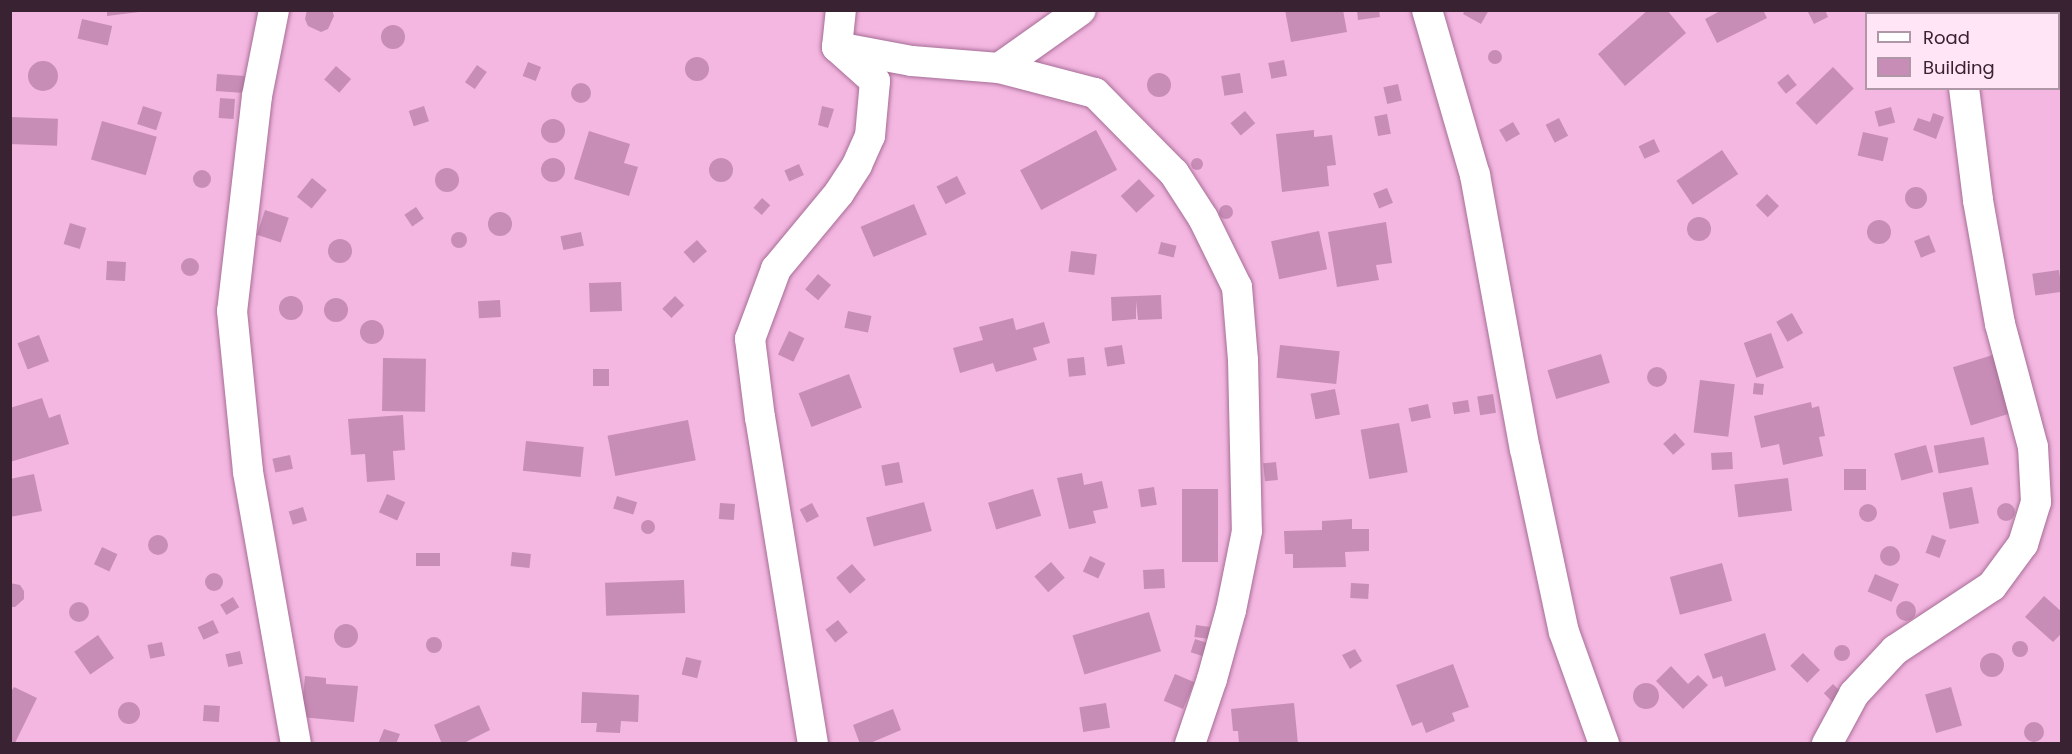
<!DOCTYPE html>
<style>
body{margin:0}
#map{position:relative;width:2072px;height:754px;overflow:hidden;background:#f4b7e1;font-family:Poppins,sans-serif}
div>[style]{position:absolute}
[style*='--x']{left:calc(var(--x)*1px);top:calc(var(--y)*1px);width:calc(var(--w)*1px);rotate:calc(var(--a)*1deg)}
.building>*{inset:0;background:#c78db6;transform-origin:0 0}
.round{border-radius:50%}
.roads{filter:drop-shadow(0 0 2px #a66e96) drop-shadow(0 0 2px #a66e96)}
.minor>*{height:30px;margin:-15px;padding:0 15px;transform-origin:15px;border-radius:15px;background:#fff}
span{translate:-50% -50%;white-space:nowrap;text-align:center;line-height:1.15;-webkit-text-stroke:6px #ffe5f6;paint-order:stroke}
.frame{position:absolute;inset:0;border:12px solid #392232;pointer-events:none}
.legend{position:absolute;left:1865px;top:12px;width:195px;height:78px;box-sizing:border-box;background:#ffe5f6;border:2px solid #b097a8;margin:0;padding:8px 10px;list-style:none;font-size:18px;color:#392232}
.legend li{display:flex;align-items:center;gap:12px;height:30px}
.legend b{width:30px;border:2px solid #b097a8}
</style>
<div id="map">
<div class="building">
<i style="clip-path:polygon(107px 10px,139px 10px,139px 12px,107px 16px)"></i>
<i style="clip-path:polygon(332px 10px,334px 16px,328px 29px,321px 32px,308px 26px,305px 19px,307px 10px)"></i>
<i style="clip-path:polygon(1285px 10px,1343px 10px,1347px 32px,1291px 42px)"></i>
<i style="clip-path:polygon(1357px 10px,1379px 10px,1380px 17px,1358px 20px)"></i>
<i style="clip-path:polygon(1465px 10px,1489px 10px,1481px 24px,1463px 14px)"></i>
<i style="clip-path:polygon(1648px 10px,1667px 10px,1686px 33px,1625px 86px,1598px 54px)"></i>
<i style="clip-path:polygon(1722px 10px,1763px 10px,1767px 18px,1717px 43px,1705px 19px)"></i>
<i style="clip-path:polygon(1807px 10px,1825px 10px,1828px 17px,1814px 24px)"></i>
<i style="left:82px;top:19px;width:31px;height:20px;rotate:13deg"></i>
<i class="round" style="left:381px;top:25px;width:24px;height:24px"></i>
<i class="round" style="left:1488px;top:50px;width:14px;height:14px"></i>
<i class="round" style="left:685px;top:57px;width:24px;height:24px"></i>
<i style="left:1284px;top:60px;width:16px;height:16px;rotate:79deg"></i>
<i class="round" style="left:28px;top:61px;width:30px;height:30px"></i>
<i style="left:528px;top:62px;width:14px;height:15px;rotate:21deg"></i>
<i style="left:477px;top:65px;width:12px;height:21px;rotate:35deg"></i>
<i style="left:336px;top:66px;width:20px;height:18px;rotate:41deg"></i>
<i style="left:1833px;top:67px;width:30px;height:52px;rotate:46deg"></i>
<i class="round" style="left:1147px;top:73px;width:24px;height:24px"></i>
<i style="left:1240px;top:73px;width:20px;height:19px;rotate:81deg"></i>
<i style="left:217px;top:74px;width:28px;height:17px;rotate:4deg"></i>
<i style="left:1788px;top:74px;width:14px;height:14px;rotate:51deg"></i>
<i class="round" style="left:571px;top:83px;width:20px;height:20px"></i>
<i style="left:1398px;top:84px;width:17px;height:15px;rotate:77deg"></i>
<i style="left:220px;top:98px;width:15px;height:20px;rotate:4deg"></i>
<i style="left:143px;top:106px;width:20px;height:19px;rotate:18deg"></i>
<i style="left:424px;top:106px;width:16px;height:16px;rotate:72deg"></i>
<i style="clip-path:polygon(822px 106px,834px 109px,828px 128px,818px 125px)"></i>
<i style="left:1891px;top:107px;width:16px;height:17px;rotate:75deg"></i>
<i style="left:1245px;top:111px;width:16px;height:19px;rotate:50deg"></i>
<i style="clip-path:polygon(1933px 113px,1944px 117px,1936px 139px,1913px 130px,1918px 118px,1930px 122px)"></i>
<i style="left:1387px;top:114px;width:20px;height:13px;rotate:79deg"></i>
<i style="left:10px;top:117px;width:48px;height:27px;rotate:2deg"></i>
<i style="left:1559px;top:118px;width:20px;height:15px;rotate:63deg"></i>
<i class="round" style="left:541px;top:119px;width:24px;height:24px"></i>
<i style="left:102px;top:121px;width:57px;height:40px;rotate:16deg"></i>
<i style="left:1513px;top:122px;width:14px;height:16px;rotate:60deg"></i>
<i style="left:1096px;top:130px;width:45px;height:86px;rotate:62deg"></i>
<i style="clip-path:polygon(1314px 130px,1314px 137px,1332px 135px,1336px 165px,1327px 166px,1329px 186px,1282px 192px,1276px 134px)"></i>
<i style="clip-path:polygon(589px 131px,630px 144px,624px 163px,638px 167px,629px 196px,574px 179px)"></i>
<i style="left:1863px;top:132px;width:26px;height:24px;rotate:13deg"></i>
<i style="left:1654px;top:139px;width:14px;height:17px;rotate:65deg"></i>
<i style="left:1722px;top:150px;width:29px;height:55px;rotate:56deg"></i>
<i class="round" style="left:1191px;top:158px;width:12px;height:12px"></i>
<i class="round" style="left:541px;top:158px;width:24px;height:24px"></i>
<i class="round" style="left:709px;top:158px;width:24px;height:24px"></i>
<i style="left:799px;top:164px;width:12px;height:16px;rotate:66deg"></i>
<i class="round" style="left:435px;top:168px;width:24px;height:24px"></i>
<i class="round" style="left:193px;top:170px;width:18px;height:18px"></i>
<i style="left:957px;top:176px;width:20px;height:23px;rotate:63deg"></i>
<i style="left:312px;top:178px;width:19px;height:24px;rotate:39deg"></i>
<i style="left:1139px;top:179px;width:23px;height:25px;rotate:47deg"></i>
<i class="round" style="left:1905px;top:187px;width:22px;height:22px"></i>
<i style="left:1387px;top:188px;width:16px;height:15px;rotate:68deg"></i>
<i style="left:1767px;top:194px;width:17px;height:16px;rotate:45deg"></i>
<i style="left:762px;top:198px;width:11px;height:13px;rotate:41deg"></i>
<i style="left:914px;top:204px;width:33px;height:58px;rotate:67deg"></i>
<i class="round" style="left:1219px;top:205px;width:14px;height:14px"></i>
<i style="left:416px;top:207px;width:14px;height:14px;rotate:56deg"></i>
<i style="left:265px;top:210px;width:25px;height:26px;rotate:18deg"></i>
<i class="round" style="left:488px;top:212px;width:24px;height:24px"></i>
<i class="round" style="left:1687px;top:217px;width:24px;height:24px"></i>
<i class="round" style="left:1867px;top:220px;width:24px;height:24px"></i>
<i style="clip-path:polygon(1386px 222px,1392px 263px,1376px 265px,1379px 280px,1337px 287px,1328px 232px)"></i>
<i style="left:70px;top:223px;width:17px;height:22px;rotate:17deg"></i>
<i style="left:1319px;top:231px;width:39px;height:49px;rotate:78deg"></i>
<i class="round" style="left:451px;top:232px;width:16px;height:16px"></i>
<i style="left:581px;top:232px;width:14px;height:21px;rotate:78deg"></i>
<i style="left:1929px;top:235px;width:18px;height:16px;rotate:68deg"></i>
<i class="round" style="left:328px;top:239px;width:24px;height:24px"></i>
<i style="left:697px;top:240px;width:15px;height:18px;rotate:48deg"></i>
<i style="left:1161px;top:242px;width:16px;height:12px;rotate:14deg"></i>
<i style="left:1071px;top:251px;width:26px;height:21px;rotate:7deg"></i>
<i class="round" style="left:181px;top:258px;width:18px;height:18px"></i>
<i style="left:107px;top:261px;width:19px;height:19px;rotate:3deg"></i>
<i style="left:2059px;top:270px;width:22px;height:27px;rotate:82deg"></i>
<i style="left:818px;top:274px;width:17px;height:20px;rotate:40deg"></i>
<i style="left:621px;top:282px;width:29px;height:32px;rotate:88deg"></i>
<i style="clip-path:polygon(1161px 295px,1162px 319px,1138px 320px,1136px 301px,1136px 319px,1112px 321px,1111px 297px)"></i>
<i class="round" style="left:279px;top:296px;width:24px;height:24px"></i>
<i style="left:675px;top:296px;width:13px;height:18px;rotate:45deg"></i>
<i class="round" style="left:324px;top:298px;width:24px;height:24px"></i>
<i style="left:500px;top:300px;width:17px;height:22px;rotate:87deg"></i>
<i style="left:848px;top:311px;width:24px;height:17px;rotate:12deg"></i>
<i style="left:1792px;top:313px;width:23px;height:18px;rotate:61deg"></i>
<i style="clip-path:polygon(1013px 318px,1016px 330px,1044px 322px,1050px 343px,1033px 348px,1037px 360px,996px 372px,993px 363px,960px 373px,953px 348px,983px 340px,979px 327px)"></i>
<i class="round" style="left:360px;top:320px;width:24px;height:24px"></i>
<i style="left:789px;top:331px;width:17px;height:26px;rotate:25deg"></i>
<i style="left:1771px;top:333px;width:37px;height:29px;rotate:70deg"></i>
<i style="left:39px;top:335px;width:28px;height:23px;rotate:69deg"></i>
<i style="left:1122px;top:345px;width:19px;height:18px;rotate:81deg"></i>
<i style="left:1280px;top:345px;width:60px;height:33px;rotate:6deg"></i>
<i style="left:1601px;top:354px;width:30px;height:56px;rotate:73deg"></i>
<i style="left:1996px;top:354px;width:61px;height:45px;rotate:73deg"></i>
<i style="left:1084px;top:357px;width:18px;height:17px;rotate:84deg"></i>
<i style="left:383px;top:358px;width:43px;height:53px;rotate:1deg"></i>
<i class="round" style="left:1647px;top:367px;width:20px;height:20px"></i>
<i style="left:593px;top:369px;width:16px;height:17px"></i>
<i style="left:849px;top:374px;width:36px;height:54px;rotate:69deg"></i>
<i style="left:1700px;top:380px;width:35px;height:53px;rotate:7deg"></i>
<i style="left:1754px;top:383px;width:10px;height:11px;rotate:6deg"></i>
<i style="left:1335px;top:389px;width:26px;height:25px;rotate:79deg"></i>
<i style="left:1493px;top:394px;width:19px;height:16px;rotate:81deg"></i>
<i style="clip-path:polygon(42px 398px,49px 418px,60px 414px,69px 444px,10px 462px,10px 408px)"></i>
<i style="left:1468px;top:400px;width:12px;height:16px;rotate:81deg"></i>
<i style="clip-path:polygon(1811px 402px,1812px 408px,1819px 406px,1825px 436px,1819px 437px,1823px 456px,1783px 465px,1779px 444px,1761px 448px,1754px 416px)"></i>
<i style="left:1428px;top:404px;width:14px;height:20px;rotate:78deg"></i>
<i style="clip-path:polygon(403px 415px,405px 450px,393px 451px,395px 480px,367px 482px,365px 454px,351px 455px,348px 419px)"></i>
<i style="left:688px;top:420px;width:41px;height:82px;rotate:79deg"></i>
<i style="left:1399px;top:423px;width:50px;height:39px;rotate:80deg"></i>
<i style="left:1675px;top:433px;width:15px;height:16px;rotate:48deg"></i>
<i style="left:1984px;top:437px;width:28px;height:51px;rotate:80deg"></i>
<i style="left:526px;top:441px;width:58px;height:30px;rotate:6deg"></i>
<i style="left:1926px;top:445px;width:28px;height:33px;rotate:75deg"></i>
<i style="left:1732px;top:452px;width:17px;height:21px;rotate:87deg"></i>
<i style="left:290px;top:455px;width:14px;height:18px;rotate:78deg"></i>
<i style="left:899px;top:462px;width:21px;height:18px;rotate:79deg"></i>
<i style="left:1276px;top:462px;width:18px;height:13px;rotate:84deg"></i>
<i style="left:1844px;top:469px;width:22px;height:21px"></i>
<i style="clip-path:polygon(1082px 473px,1084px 485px,1102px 481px,1108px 508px,1093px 511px,1096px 523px,1069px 529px,1057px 478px)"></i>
<i style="clip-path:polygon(34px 474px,42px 511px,10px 517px,10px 479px)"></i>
<i style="left:1788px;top:478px;width:33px;height:54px;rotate:83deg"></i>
<i style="left:1154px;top:487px;width:18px;height:16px;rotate:81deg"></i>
<i style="left:1972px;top:487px;width:37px;height:30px;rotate:79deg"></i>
<i style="left:1033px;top:489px;width:28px;height:47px;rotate:73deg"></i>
<i style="left:1182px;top:489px;width:36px;height:73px"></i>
<i style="left:387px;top:494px;width:20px;height:20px;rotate:24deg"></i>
<i style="left:617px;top:496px;width:21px;height:13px;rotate:17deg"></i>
<i style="left:924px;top:502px;width:30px;height:60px;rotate:75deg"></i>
<i class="round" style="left:1997px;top:503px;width:18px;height:18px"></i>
<i style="left:720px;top:503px;width:15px;height:16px;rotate:4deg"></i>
<i style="left:812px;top:503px;width:15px;height:14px;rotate:62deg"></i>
<i class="round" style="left:1859px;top:504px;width:18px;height:18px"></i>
<i style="left:303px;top:507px;width:14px;height:15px;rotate:73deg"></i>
<i style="clip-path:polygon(1352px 519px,1352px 529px,1369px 529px,1369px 551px,1345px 552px,1346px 567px,1293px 568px,1293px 554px,1285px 554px,1284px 531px,1322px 530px,1322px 521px)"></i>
<i class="round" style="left:641px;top:520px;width:14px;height:14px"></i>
<i class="round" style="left:148px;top:535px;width:20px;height:20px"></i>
<i style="left:1932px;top:535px;width:15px;height:19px;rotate:20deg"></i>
<i class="round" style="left:1880px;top:546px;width:20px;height:20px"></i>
<i style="left:102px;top:547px;width:17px;height:19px;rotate:25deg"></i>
<i style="left:512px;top:552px;width:19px;height:14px;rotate:6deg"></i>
<i style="left:416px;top:553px;width:24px;height:13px"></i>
<i style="left:1090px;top:556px;width:17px;height:17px;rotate:25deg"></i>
<i style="left:1051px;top:562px;width:21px;height:22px;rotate:49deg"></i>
<i style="left:1722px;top:563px;width:39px;height:54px;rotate:75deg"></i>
<i style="left:852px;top:564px;width:21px;height:21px;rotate:49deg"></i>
<i style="left:1164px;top:569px;width:19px;height:21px;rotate:87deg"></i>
<i class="round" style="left:205px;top:573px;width:18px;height:18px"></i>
<i style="left:1875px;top:574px;width:26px;height:19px;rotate:23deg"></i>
<i style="left:684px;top:580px;width:33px;height:79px;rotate:88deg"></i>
<i style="clip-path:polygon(10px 583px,20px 585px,24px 591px,24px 599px,15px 607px,10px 607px)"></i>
<i style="left:1351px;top:583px;width:18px;height:15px;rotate:3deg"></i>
<i style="clip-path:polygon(2044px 596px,2062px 612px,2062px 633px,2053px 642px,2025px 617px)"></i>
<i style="left:233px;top:597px;width:12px;height:15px;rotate:59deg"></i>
<i class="round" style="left:1896px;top:601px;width:20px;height:20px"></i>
<i class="round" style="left:69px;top:602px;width:20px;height:20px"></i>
<i style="left:1149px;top:612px;width:41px;height:80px;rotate:73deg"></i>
<i style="left:213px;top:620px;width:14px;height:17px;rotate:65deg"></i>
<i style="left:838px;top:620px;width:16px;height:16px;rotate:52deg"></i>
<i class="round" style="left:334px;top:624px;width:24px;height:24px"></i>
<i style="left:1196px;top:625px;width:14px;height:12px;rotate:8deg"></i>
<i style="clip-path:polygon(1765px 633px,1776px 670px,1725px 687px,1722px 676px,1713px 679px,1704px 654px)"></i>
<i style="left:98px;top:635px;width:28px;height:29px;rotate:55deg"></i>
<i class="round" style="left:426px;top:637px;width:16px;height:16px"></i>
<i style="left:1195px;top:639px;width:13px;height:14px;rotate:18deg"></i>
<i class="round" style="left:2012px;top:641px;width:16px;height:16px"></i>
<i style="left:162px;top:642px;width:14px;height:15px;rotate:78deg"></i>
<i class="round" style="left:1834px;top:645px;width:16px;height:16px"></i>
<i style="clip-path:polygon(1355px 649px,1362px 661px,1350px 669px,1342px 655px)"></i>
<i style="left:240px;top:651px;width:13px;height:15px;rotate:77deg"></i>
<i style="left:1803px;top:653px;width:24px;height:18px;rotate:45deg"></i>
<i class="round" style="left:1980px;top:653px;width:24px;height:24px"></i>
<i style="left:686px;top:657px;width:16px;height:18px;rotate:14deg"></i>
<i style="clip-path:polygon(1453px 664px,1469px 707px,1452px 713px,1455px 721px,1426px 733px,1422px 722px,1412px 726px,1396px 685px)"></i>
<i style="clip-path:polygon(1671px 666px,1688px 684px,1698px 675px,1708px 685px,1683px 709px,1656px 681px)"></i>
<i style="left:1175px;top:674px;width:21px;height:29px;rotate:23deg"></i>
<i style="clip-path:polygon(305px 676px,326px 678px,326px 684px,358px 686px,354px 722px,301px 717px)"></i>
<i class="round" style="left:1633px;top:683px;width:26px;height:26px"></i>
<i style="left:1833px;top:684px;width:16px;height:13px;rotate:45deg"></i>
<i style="clip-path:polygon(14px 687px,37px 698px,15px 743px,10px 741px,10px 693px)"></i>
<i style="left:1951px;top:687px;width:40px;height:27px;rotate:74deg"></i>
<i style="clip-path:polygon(582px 692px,639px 695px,638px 722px,621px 721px,620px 733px,596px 732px,597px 723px,581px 723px)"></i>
<i class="round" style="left:118px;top:702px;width:22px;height:22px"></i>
<i style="left:1106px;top:703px;width:25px;height:27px;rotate:81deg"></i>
<i style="clip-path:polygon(1294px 703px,1298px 744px,1239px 744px,1238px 731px,1233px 731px,1231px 709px)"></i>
<i style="left:204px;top:705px;width:16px;height:16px;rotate:4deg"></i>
<i style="clip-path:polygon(479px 705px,490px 730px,462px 744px,442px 744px,434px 725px)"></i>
<i style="clip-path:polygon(893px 709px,901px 730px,868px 744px,860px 744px,853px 725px)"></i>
<i class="round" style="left:2024px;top:722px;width:20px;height:20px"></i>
<i style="clip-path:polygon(384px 729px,400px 734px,396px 744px,378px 744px)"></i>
</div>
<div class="roads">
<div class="minor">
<i style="--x:274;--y:10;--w:88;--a:101.2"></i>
<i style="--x:257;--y:96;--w:216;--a:96.6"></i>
<i style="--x:232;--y:311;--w:162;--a:84.3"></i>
<i style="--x:248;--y:472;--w:276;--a:80"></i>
<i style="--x:1427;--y:10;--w:172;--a:73.8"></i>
<i style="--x:1475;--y:175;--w:279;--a:79.7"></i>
<i style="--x:1525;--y:449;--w:187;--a:78"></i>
<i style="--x:1564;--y:632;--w:119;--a:70.3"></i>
<i style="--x:1966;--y:14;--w:4;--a:-76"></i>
<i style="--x:837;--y:47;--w:76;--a:10.6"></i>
<i style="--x:912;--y:61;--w:87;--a:4.6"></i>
<i style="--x:999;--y:68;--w:99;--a:14.6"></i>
<i style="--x:1095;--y:93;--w:112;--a:45.4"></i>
<i style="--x:1174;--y:173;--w:54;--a:57.2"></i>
<i style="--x:1203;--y:218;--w:77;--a:63.8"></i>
<i style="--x:1237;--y:287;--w:73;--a:85.3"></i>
<i style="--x:1243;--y:360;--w:171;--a:88.7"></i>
<i style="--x:1247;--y:531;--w:81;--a:101.4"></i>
<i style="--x:1231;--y:610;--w:72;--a:105.4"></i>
<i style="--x:1212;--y:679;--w:69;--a:108.7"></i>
<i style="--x:999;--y:68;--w:100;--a:-35.3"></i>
<i style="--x:813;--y:744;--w:330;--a:-99.2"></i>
<i style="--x:760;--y:418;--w:80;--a:-97.2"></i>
<i style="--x:750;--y:339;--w:75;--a:-69.6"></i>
<i style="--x:776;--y:269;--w:99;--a:-50.3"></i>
<i style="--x:839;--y:193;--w:33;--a:-57"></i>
<i style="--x:857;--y:165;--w:32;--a:-66"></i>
<i style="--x:870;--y:136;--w:55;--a:-84.8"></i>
<i style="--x:875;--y:81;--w:51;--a:-138.2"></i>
<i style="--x:837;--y:47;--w:37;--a:-84"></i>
<i style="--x:1827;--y:744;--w:57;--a:-61.6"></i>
<i style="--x:1854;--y:694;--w:60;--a:-47"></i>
<i style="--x:1895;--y:650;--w:116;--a:-33.4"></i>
<i style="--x:1992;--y:586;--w:52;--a:-53.6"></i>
<i style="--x:2023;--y:544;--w:44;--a:-72.8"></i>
<i style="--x:2036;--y:502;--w:55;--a:-93.1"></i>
<i style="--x:2033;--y:447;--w:127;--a:-105"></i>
<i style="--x:2000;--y:324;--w:126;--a:-100.1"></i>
<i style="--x:1978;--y:200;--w:113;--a:-97.1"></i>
</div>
</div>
<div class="frame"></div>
<ul class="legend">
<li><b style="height:8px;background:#fff"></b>Road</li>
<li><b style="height:16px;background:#c78db6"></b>Building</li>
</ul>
</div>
